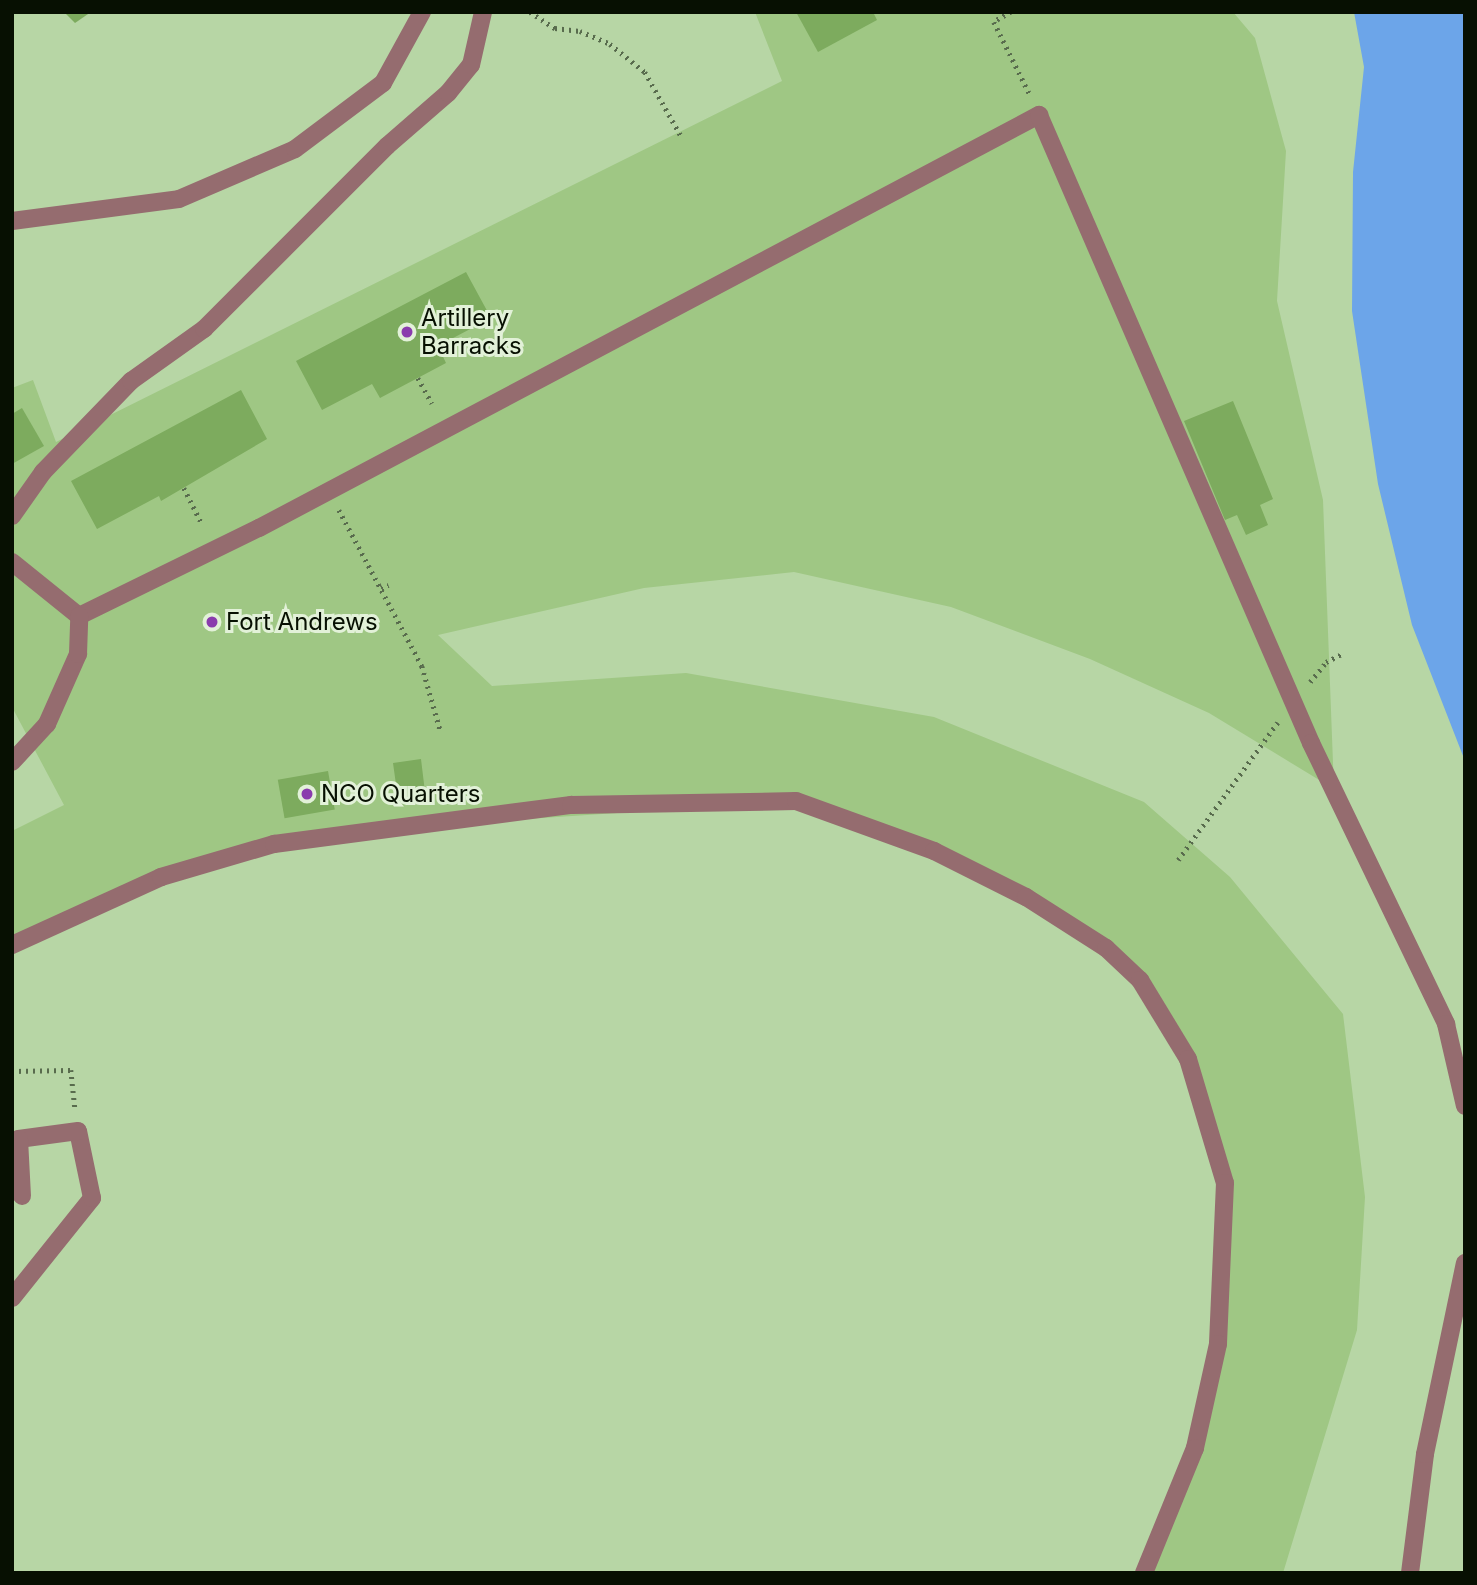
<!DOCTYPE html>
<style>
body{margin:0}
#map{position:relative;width:1477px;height:1585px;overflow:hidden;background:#b7d6a5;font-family:Inter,sans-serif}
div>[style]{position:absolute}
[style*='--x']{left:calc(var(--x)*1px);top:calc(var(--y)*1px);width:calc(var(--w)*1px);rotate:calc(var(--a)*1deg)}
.green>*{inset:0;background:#9fc784}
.water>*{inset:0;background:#6ca5e9}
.building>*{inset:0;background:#7dab5e;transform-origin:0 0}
.path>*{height:4.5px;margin-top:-2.25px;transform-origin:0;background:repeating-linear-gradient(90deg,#586b4d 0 2px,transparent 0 7px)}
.minor>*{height:18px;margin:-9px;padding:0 9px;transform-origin:9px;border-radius:9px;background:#956c6f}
.dots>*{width:19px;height:19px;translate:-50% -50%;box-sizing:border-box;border:4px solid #e2f1d8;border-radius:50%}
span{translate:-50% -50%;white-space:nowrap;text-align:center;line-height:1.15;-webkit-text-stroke:6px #e2f1d8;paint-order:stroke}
.poi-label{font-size:24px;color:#071002}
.left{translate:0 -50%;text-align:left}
.frame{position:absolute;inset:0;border:14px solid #071002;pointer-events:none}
</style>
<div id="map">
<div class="green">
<i style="clip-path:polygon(755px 12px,1233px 12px,1255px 38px,1286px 151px,1277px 301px,1323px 500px,1334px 789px,1209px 713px,1090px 659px,951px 607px,794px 572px,644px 588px,438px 635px,492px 686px,686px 673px,934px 717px,1144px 802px,1230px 877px,1343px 1014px,1365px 1197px,1357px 1330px,1283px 1573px,1143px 1573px,1210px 1379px,1224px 1221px,1214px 1145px,1158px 1010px,1106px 948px,1032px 901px,796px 801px,424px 826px,274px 844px,161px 877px,12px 945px,12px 831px,64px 805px,12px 707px,12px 388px,33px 380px,56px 442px,782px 81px)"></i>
</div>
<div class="water">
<i style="clip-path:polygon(1354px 12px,1465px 12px,1465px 761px,1412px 625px,1378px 484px,1352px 311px,1353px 172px,1364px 67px)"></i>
</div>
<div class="building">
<i style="clip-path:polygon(64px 12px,91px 12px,75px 23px)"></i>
<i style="clip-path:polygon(796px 12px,873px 12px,877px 20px,818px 52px)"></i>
<i style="clip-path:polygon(466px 272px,491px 318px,438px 346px,446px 363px,380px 398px,372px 384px,322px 410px,296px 361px)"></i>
<i style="clip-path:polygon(241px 390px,267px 439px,161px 501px,159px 496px,97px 529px,71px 481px)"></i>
<i style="clip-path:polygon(1233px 401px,1273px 499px,1260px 505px,1268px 525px,1246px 535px,1237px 515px,1225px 520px,1184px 421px)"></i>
<i style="clip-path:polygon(22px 408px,44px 446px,12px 464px,12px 414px)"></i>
<i style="clip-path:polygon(421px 759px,425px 792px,416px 793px,418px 803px,399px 806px,393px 763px)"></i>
<i style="left:328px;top:771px;width:39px;height:51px;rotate:80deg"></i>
</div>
<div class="path">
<i style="--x:530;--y:12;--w:30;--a:33"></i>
<i style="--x:555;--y:28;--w:25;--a:7"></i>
<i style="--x:580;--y:31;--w:33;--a:23"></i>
<i style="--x:610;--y:44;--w:45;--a:38.7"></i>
<i style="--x:645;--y:72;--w:73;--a:60.6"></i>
<i style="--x:1011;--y:12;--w:20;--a:150"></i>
<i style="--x:994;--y:22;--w:81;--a:63.7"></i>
<i style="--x:418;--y:378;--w:29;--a:61"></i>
<i style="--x:184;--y:488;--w:40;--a:63.4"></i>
<i style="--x:339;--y:510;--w:177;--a:62"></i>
<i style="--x:422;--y:666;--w:66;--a:74.1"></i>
<i style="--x:381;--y:588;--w:8;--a:-23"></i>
<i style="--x:1310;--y:682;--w:26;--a:-51"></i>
<i style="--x:1326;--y:662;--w:20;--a:-27"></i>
<i style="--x:1178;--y:860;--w:170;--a:-54.1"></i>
<i style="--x:12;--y:1071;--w:59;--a:-1"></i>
<i style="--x:71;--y:1070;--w:39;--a:84"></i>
</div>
<div class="minor">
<i style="--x:12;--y:221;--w:168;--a:-7.5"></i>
<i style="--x:179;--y:199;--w:126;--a:-23.3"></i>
<i style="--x:295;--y:149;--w:110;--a:-36.9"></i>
<i style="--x:383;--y:83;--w:81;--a:-61.2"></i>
<i style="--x:12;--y:516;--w:54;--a:-54.8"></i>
<i style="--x:43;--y:472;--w:127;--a:-46"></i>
<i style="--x:131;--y:381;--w:90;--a:-35.5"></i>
<i style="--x:204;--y:329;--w:259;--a:-45"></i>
<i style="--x:387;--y:146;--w:81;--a:-41"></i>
<i style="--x:448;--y:93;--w:36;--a:-51"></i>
<i style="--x:471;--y:65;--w:54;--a:-77.2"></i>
<i style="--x:12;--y:562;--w:86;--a:38.9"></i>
<i style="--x:79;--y:616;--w:200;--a:-26.1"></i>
<i style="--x:259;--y:528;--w:883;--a:-27.9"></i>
<i style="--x:1039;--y:115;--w:684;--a:66.58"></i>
<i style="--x:1311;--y:743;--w:312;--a:64.3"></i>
<i style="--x:1446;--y:1024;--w:84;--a:77"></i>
<i style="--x:12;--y:762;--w:52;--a:-47.4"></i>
<i style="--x:47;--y:724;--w:77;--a:-66.1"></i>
<i style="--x:78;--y:654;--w:38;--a:-88"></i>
<i style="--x:12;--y:945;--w:164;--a:-24.5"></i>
<i style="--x:161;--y:877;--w:118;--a:-16.3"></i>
<i style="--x:274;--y:844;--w:300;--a:-7.5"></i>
<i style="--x:571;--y:805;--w:225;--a:-1"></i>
<i style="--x:796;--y:801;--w:147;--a:19.9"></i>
<i style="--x:934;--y:851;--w:103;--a:26.6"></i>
<i style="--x:1026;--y:897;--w:95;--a:32.5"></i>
<i style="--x:1106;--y:948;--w:47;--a:43.3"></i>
<i style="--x:1140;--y:980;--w:92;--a:58.7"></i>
<i style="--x:1188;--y:1059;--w:129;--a:73.4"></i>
<i style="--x:1225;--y:1183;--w:161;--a:92.5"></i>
<i style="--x:1218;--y:1344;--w:107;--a:102.5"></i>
<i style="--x:1195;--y:1448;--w:135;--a:112.2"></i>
<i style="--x:12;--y:1298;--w:128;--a:-51.3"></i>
<i style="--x:92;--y:1198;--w:68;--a:-101.8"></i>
<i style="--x:78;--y:1131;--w:60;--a:172.3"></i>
<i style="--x:19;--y:1139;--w:57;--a:87"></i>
<i style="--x:1410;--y:1573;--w:120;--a:-82.8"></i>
<i style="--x:1425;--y:1454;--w:195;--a:-78.2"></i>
</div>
<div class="dots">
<i style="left:407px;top:332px;background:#8a3cad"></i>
<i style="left:212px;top:622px;background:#8a3cad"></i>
<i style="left:307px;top:794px;background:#8a3cad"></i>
</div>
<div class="poi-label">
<span class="left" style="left:421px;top:332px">Artillery<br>Barracks</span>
<span class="left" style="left:226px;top:622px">Fort Andrews</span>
<span class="left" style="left:321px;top:794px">NCO Quarters</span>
</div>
<div class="frame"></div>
</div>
